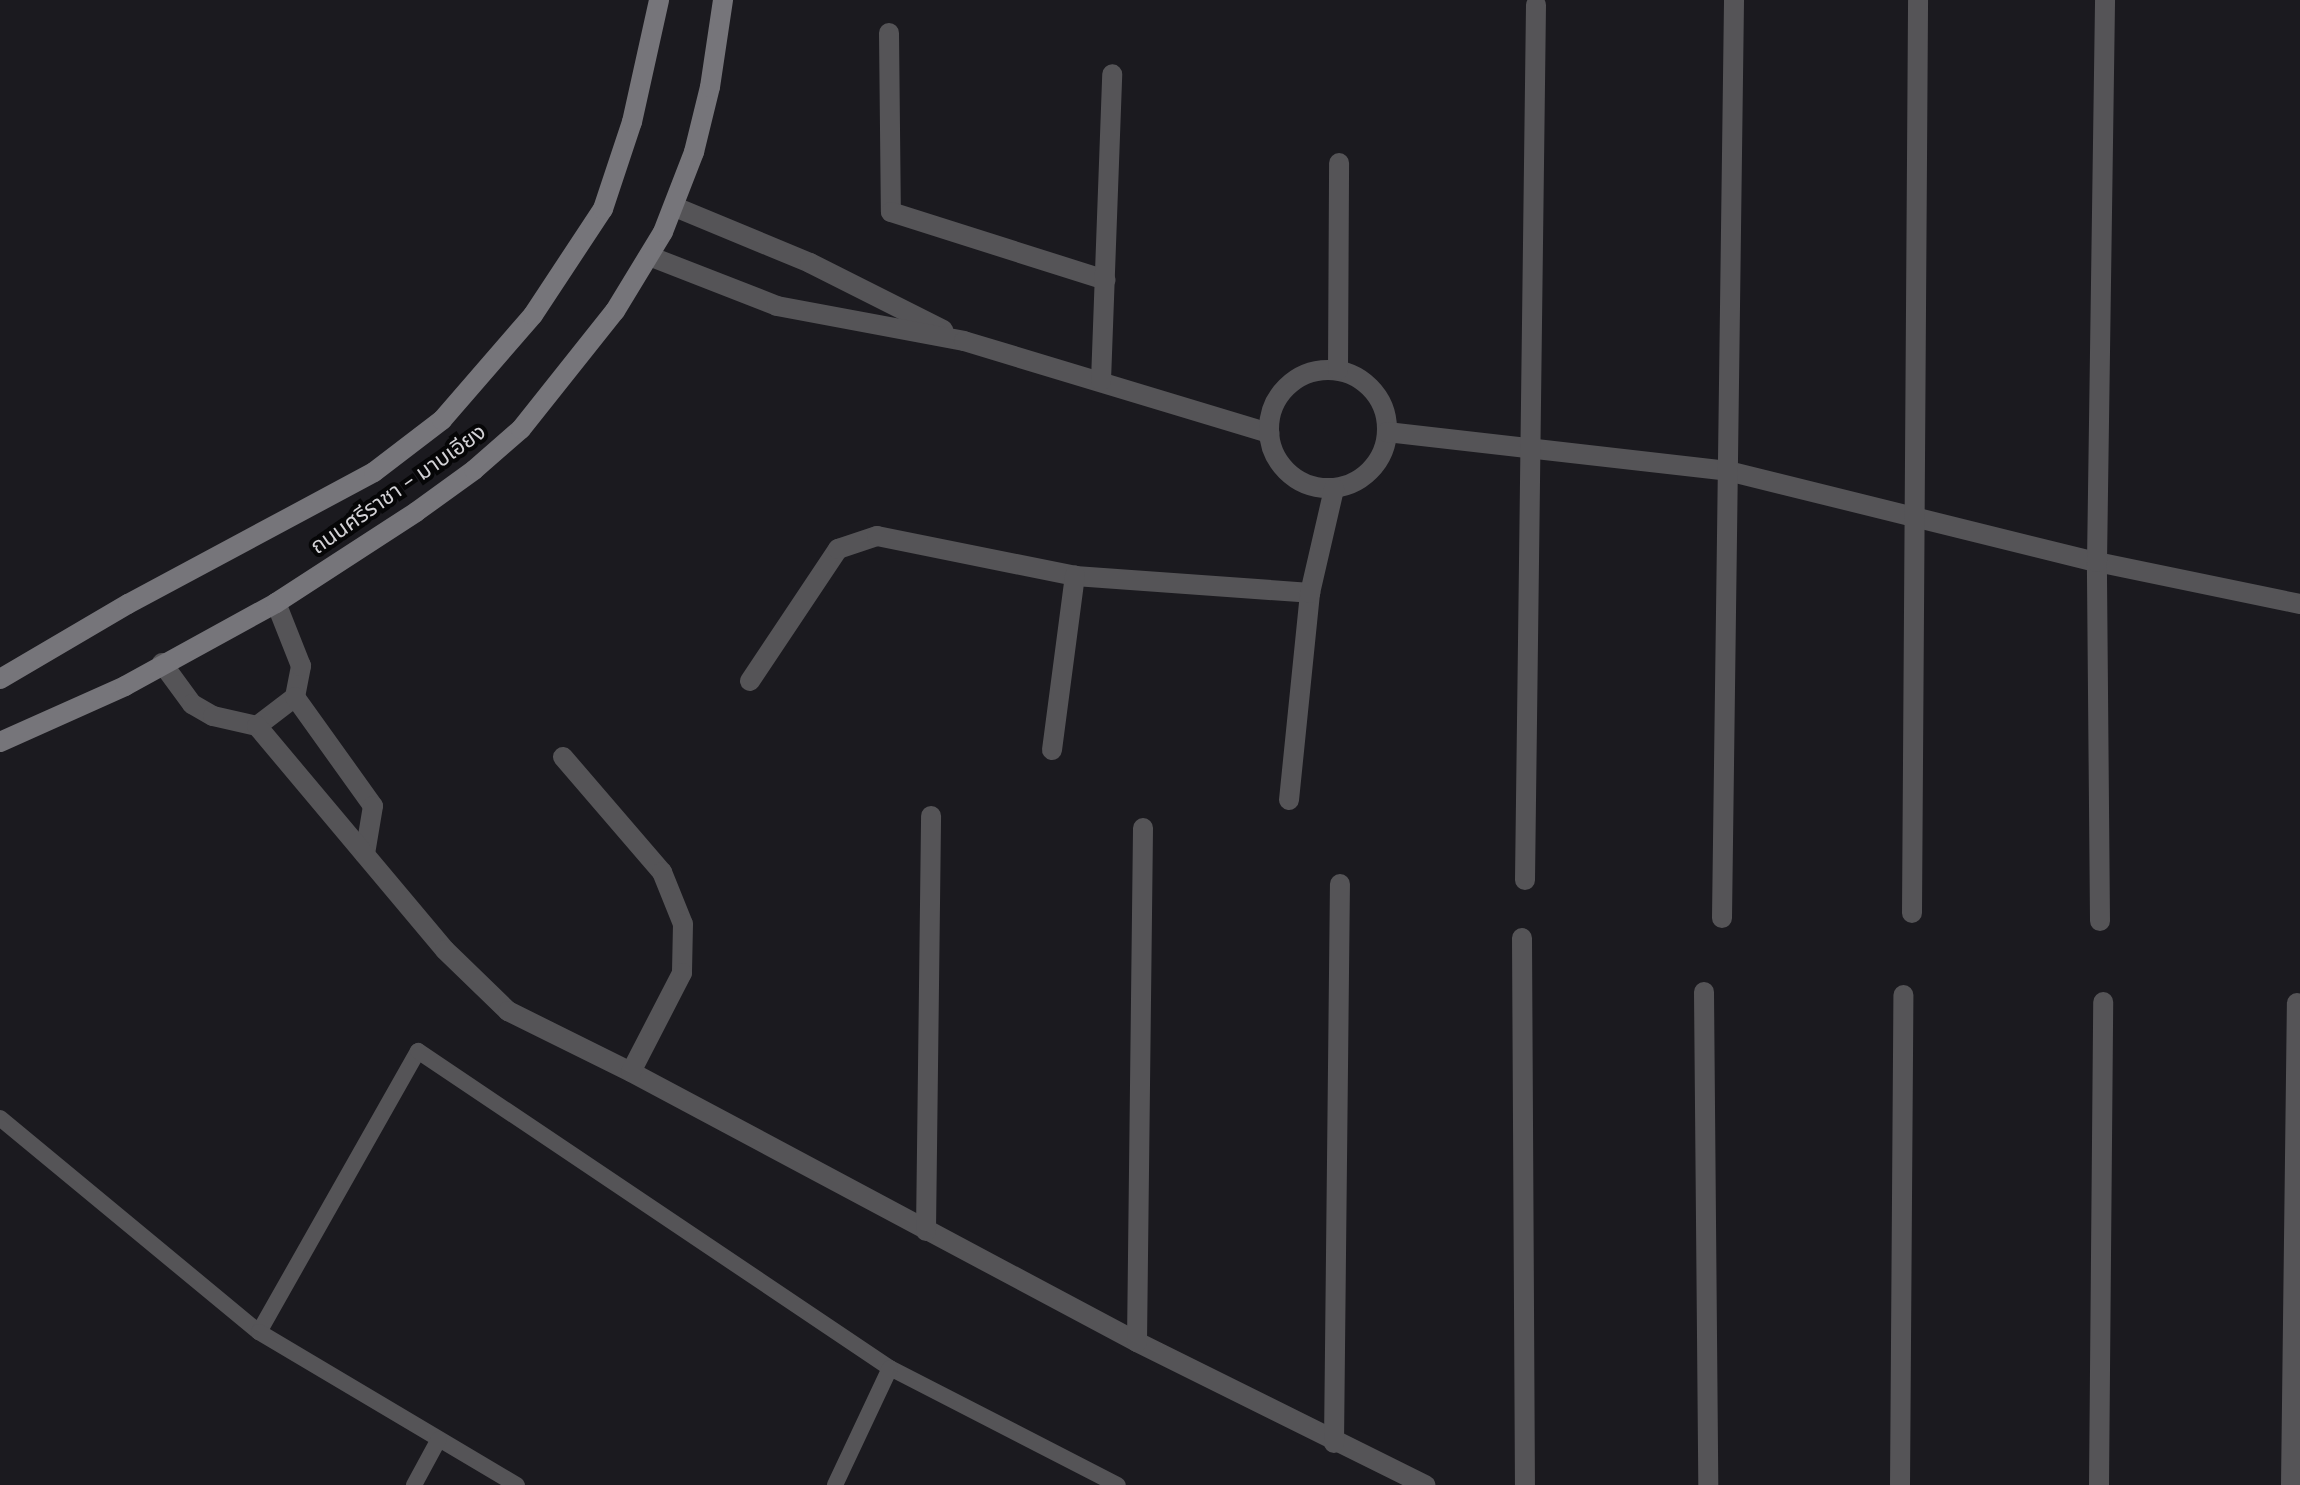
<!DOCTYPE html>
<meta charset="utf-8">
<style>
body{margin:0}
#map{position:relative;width:2300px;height:1485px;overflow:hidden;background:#1b1a1f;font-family:Merriweather,"Noto Sans Thai",serif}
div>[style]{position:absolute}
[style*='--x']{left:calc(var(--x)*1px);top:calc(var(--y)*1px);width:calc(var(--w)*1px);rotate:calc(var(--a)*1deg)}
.lane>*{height:16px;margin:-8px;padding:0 8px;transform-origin:8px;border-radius:8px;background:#555457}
.street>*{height:20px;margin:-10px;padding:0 10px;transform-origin:10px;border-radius:10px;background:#555457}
.street>.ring{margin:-10px;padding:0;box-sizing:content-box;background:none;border:20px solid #555457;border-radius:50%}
.secondary>*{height:20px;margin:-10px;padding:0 10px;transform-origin:10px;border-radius:10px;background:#76757a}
span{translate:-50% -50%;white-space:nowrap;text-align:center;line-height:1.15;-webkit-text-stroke:8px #060607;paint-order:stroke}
.street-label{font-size:22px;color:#d3d2d6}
</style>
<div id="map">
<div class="lane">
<i style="--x:0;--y:1118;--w:336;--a:39.6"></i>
<i style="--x:259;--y:1332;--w:323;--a:-60.5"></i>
<i style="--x:418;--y:1051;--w:569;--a:33.89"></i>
<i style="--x:890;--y:1368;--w:256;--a:27.2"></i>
<i style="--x:259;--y:1332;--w:300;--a:30.7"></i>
<i style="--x:414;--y:1485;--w:52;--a:-61.5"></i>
<i style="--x:835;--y:1485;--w:129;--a:-64.8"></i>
</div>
<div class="street">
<i style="--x:889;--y:33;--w:179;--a:89.4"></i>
<i style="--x:891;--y:212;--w:225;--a:17.6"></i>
<i style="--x:675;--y:207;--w:146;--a:22.5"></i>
<i style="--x:810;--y:263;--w:149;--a:26.7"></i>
<i style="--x:649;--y:256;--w:137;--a:21.3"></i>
<i style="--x:777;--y:306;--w:190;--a:10.6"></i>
<i style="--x:964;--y:341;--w:319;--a:16.8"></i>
<i class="ring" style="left:1269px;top:370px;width:98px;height:98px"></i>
<i style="--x:1338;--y:370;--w:207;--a:-89.7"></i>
<i style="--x:1101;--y:381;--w:307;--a:-87.9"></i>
<i style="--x:1387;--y:432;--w:343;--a:6.5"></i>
<i style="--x:1728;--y:471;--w:380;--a:13.9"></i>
<i style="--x:2097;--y:562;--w:207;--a:11.7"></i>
<i style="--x:162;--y:663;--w:51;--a:53.8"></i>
<i style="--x:192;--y:704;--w:24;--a:30"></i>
<i style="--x:213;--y:716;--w:45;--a:12.8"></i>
<i style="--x:257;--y:726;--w:48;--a:-37.3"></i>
<i style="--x:295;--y:697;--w:32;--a:-79"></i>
<i style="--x:301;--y:666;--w:68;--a:-111.6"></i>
<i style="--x:750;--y:681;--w:159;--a:-56.3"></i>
<i style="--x:838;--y:549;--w:41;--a:-18.4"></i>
<i style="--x:877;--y:536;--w:202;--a:11.4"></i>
<i style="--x:1075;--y:576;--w:236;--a:4.1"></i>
<i style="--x:295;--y:697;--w:134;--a:54.4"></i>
<i style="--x:373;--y:806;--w:49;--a:99.5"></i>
<i style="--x:257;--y:726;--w:292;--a:50"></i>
<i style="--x:445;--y:950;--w:88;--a:44.1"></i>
<i style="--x:508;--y:1011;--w:137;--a:26.4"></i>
<i style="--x:631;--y:1072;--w:574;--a:28.08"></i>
<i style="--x:1137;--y:1342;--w:322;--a:26.4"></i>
<i style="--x:1052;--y:750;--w:176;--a:-82.5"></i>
<i style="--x:563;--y:757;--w:152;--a:49.3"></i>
<i style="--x:662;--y:872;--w:56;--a:68"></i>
<i style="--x:683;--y:924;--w:49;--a:91.2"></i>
<i style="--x:682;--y:973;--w:111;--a:117.3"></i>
<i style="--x:1289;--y:800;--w:208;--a:-84.2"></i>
<i style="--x:1310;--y:593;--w:107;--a:-77"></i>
<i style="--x:1525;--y:880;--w:875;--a:-89.28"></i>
<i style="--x:1912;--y:913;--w:913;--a:-89.62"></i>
<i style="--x:1722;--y:918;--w:918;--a:-89.25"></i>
<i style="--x:2100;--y:921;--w:359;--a:-90.5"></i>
<i style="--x:2097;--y:562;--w:562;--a:-89.18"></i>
<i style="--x:1522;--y:938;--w:547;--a:89.69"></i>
<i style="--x:1704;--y:992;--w:493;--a:89.5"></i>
<i style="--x:926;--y:1231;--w:415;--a:-89.3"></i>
<i style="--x:1137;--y:1342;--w:514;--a:-89.33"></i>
<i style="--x:1334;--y:1443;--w:559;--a:-89.39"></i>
<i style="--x:1900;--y:1485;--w:490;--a:-89.6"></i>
<i style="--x:2099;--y:1485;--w:483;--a:-89.5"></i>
<i style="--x:2291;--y:1485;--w:482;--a:-89.3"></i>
</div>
<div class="secondary">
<i style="--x:0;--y:679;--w:148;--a:-30.4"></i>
<i style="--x:128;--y:604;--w:279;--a:-28.2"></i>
<i style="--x:374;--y:472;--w:86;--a:-37.4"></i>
<i style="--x:442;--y:420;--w:139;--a:-49.1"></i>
<i style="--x:533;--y:315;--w:127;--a:-56.6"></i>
<i style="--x:603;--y:209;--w:92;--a:-71.6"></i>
<i style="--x:632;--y:122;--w:125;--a:-77.5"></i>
<i style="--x:0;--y:742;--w:137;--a:-24.1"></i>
<i style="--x:125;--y:686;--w:172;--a:-28.8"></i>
<i style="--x:276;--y:603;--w:167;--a:-33"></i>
<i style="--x:416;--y:512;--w:72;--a:-35.9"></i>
<i style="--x:474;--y:470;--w:62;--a:-41.1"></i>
<i style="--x:521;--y:429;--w:151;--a:-51.5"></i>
<i style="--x:615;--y:311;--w:92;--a:-58.7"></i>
<i style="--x:663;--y:232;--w:86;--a:-68.8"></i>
<i style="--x:694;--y:152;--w:67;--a:-76.2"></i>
<i style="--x:710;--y:87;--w:88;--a:-81.5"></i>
</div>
<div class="street-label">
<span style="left:398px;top:489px;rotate:-35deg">ถนนศรีราชา - มาบเอียง</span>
</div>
</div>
